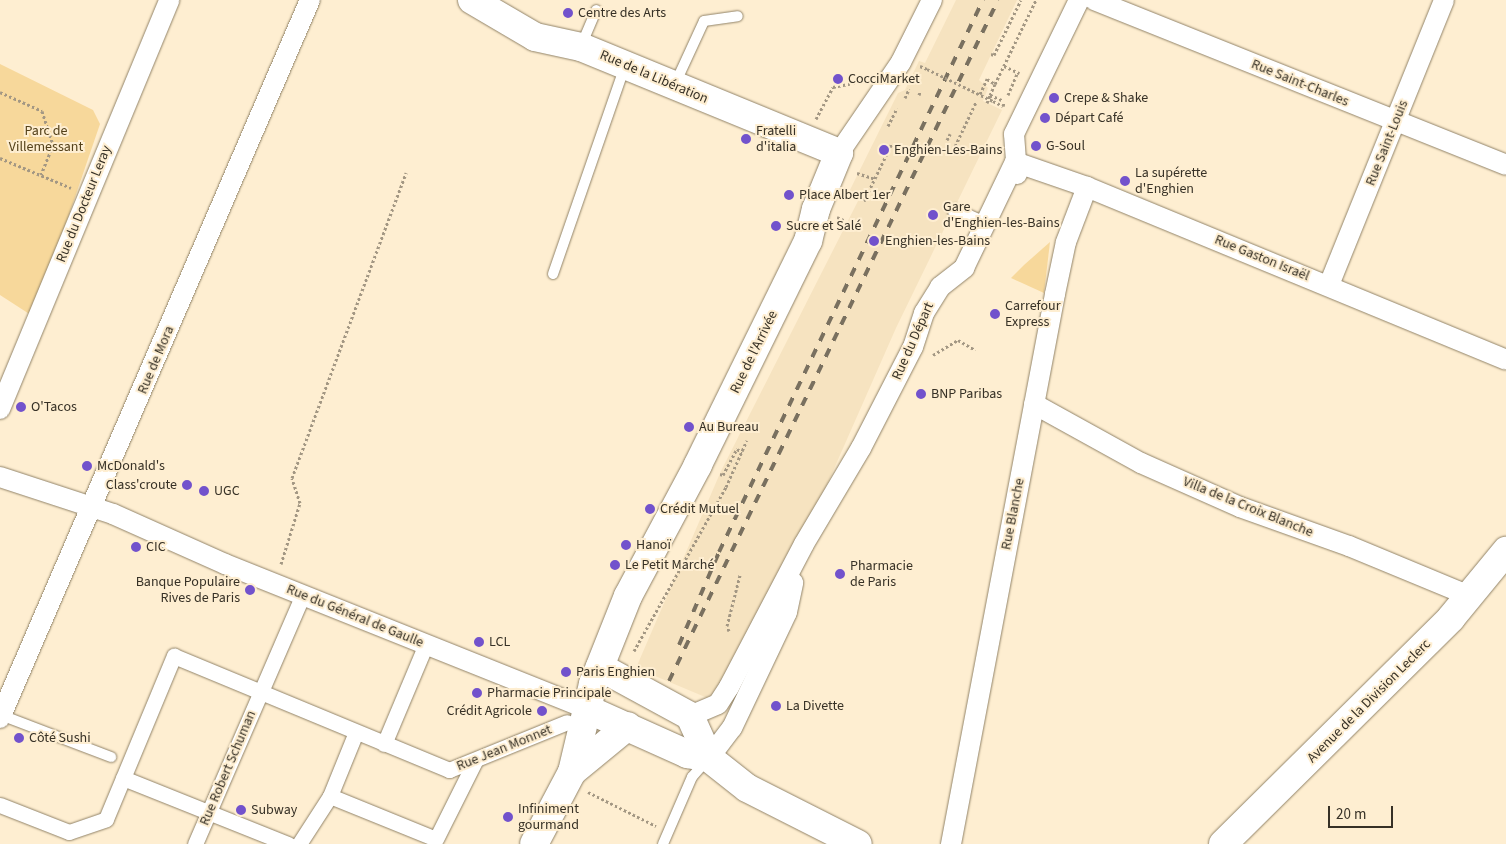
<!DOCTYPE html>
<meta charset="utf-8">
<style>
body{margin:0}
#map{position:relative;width:1506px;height:844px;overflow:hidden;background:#feeed1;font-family:"Source Sans 3",sans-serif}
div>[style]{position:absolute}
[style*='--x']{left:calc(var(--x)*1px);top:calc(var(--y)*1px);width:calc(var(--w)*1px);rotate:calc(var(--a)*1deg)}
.built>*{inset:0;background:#f6e3c0}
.green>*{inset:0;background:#f7d89b}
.path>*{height:3px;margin-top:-1.5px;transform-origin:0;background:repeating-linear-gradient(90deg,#a39783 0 2.5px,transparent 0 5px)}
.roads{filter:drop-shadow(0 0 1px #918368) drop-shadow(0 0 1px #918368)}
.service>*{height:10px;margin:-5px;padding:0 5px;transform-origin:5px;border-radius:5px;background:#fff}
.pedestrian>*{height:15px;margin:-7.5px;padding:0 7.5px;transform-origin:7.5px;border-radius:7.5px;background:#fff}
.minor>*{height:20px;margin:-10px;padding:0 10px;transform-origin:10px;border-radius:10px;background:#fff}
.secondary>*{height:28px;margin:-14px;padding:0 14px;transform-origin:14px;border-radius:14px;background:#fff}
.primary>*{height:28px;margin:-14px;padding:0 14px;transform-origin:14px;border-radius:14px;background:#fff}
.rail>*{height:4px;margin-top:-2px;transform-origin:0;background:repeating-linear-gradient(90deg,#79705f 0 9px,transparent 0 18px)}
.path-bridge>*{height:3px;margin-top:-1.5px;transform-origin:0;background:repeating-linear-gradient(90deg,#a39783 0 2.5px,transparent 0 5px)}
.dots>*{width:14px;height:14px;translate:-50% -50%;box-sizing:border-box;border:2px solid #feeed1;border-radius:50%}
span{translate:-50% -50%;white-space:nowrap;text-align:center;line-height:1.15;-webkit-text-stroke:4px #feeed1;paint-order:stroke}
.poi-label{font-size:14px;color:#373126}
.left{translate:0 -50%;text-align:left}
.right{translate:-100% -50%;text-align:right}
.street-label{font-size:14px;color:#373126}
.park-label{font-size:14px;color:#54411a}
.scale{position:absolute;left:1328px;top:806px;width:65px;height:22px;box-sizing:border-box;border:2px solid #373126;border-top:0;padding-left:6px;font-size:15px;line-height:18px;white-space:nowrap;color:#373126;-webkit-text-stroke:4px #feeed1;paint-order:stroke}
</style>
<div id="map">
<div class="built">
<i style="clip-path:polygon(956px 0,1017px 0,979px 80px,988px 88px,983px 101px,1002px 110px,896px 328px,729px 707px,636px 668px,721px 471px,858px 201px,847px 196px,898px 93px,905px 90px,919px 61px,925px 63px)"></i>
</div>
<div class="green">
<i style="clip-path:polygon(0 64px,93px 110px,100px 124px,34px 317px,0 295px)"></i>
<i style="clip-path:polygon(1050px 242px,1044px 293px,1011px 278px,1024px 265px)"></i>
</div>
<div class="path">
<i style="--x:991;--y:54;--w:3;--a:18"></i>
<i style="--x:994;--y:55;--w:61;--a:-63.9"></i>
<i style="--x:920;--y:66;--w:8;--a:23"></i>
<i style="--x:1004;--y:66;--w:17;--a:25"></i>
<i style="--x:995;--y:84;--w:93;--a:-64"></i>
<i style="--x:0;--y:92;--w:46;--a:24.3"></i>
<i style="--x:42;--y:111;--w:36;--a:72"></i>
<i style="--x:53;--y:145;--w:32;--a:112"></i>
<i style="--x:980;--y:94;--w:17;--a:-65"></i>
<i style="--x:987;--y:79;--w:9;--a:32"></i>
<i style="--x:995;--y:84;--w:12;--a:114"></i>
<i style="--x:919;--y:95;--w:3;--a:-72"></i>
<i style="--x:1008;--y:95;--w:25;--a:-67"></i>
<i style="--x:905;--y:98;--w:10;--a:-66"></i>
<i style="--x:993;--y:101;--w:11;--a:27"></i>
<i style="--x:1003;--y:106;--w:3;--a:-72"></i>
<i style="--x:987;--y:103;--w:9;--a:-69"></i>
<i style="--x:990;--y:95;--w:13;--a:23"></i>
<i style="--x:816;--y:119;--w:36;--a:-62"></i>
<i style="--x:833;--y:87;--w:31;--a:-11"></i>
<i style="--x:888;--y:126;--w:20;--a:-63"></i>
<i style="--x:947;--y:140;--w:7;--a:-63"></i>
<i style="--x:951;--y:155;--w:59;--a:-64.7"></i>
<i style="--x:0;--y:158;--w:77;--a:22.9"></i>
<i style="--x:857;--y:173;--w:19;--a:18"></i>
<i style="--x:864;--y:201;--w:64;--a:-64.2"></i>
<i style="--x:837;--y:217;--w:10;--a:24"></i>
<i style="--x:933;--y:355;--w:29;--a:-31"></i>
<i style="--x:958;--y:340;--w:20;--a:30"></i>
<i style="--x:720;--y:474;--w:3;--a:18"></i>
<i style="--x:723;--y:475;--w:30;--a:-62"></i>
<i style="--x:737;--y:449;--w:6;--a:31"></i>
<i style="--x:281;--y:564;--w:64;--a:-72.7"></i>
<i style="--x:300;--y:503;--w:26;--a:-108"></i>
<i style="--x:292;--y:478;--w:326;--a:-69.5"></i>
<i style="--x:729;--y:631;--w:5;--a:-112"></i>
<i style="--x:727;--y:626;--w:53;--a:-75.7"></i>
<i style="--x:634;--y:651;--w:188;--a:-60.7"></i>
<i style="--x:726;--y:487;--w:51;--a:-65.9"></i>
<i style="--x:588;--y:792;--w:76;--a:26.6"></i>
</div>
<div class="roads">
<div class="service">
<i style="--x:581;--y:46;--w:39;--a:-67"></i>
<i style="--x:675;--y:84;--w:69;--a:-65.3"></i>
<i style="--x:704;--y:21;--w:34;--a:-8"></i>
<i style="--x:553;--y:274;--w:220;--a:-70.9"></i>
<i style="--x:1;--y:715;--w:118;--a:20.9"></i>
<i style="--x:663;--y:844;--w:73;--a:-66.6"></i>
<i style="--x:692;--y:777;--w:21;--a:-49"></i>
</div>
<div class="pedestrian">
<i style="--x:955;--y:211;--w:30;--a:24"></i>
<i style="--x:384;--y:744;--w:108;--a:-67.2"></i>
<i style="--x:123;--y:778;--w:178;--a:21.8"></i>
<i style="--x:330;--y:796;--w:114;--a:22.1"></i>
<i style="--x:436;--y:839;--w:87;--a:-63.4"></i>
<i style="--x:0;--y:805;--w:74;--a:21.4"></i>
<i style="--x:69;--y:832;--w:39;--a:-19"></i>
<i style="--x:106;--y:819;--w:177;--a:-67.4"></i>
<i style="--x:174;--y:656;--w:298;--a:22.5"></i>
<i style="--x:449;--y:770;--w:127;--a:-22.1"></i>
<i style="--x:195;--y:844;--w:271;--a:-66.6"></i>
<i style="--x:299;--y:844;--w:57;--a:-57.1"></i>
<i style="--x:330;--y:796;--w:69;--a:-67.9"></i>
</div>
<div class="minor">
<i style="--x:1094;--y:0;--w:444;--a:21.8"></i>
<i style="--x:839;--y:153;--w:110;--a:-55.7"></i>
<i style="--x:901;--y:62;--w:69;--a:-63.4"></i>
<i style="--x:1015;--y:162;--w:76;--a:19.1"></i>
<i style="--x:1087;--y:187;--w:453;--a:22.4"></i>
<i style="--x:1017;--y:174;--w:40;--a:-94.3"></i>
<i style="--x:1014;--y:134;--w:149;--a:-64.1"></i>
<i style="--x:1329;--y:285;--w:307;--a:-68"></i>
<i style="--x:1034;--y:404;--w:122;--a:28.9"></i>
<i style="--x:1141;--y:463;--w:108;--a:24"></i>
<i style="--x:1240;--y:507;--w:116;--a:19.7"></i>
<i style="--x:1349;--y:546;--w:131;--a:22.5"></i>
<i style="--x:0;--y:409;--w:443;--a:-67.5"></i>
<i style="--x:0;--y:477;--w:119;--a:18.1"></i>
<i style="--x:113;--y:514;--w:123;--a:24.1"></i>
<i style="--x:225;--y:564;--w:390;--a:21.8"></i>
<i style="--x:690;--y:716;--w:30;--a:-23"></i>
<i style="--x:718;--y:704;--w:20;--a:-57"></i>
<i style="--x:729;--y:687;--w:161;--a:-62.3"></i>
<i style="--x:804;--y:544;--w:112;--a:-59.3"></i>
<i style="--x:861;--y:448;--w:114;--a:-62.8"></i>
<i style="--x:913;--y:347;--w:36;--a:-72"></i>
<i style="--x:924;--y:313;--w:31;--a:-58"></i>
<i style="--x:940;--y:287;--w:31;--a:-38"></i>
<i style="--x:964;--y:268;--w:118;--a:-64.3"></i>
<i style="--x:0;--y:718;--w:782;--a:-66.65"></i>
<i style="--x:709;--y:758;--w:38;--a:-53"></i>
<i style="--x:732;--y:728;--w:128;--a:-64.6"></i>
<i style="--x:787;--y:612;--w:30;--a:-78"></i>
<i style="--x:951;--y:844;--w:560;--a:-79.29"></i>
<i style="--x:1055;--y:294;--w:53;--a:-78.1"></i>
<i style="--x:1066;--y:242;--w:59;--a:-69.1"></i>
</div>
<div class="secondary">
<i style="--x:472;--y:0;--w:73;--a:30.4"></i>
<i style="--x:535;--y:37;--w:47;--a:12.3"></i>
<i style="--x:581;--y:47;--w:279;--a:22.3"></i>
<i style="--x:839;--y:153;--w:61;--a:112.3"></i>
<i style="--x:816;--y:209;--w:33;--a:104"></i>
<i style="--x:808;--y:241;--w:250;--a:116.2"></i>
<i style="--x:698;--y:465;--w:149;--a:118.1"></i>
<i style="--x:628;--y:596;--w:95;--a:111.7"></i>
<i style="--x:593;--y:684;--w:90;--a:103.4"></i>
<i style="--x:572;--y:772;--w:81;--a:117.8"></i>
<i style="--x:600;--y:667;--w:102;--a:28.6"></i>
<i style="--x:690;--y:716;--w:46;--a:65.7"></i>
<i style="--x:709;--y:758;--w:48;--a:38.3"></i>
<i style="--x:747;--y:788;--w:124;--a:26.8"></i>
<i style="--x:587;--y:709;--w:110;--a:24.2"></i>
<i style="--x:687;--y:754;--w:22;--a:10"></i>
<i style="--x:572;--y:772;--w:72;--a:-39.4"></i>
</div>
<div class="primary">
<i style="--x:1223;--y:844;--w:321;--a:-44.7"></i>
<i style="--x:1451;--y:618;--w:87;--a:-50.6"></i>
</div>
</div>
<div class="rail">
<i style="--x:679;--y:645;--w:101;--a:-66.7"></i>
<i style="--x:719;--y:552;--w:612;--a:-64.44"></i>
<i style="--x:669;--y:681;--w:756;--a:-64.21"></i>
</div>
<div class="path-bridge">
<i style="--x:927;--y:69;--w:73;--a:25.9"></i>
</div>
<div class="dots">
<i style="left:568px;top:13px;background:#7252cc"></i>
<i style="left:838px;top:79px;background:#7252cc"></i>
<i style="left:1054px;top:98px;background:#7252cc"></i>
<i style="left:1045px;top:118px;background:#7252cc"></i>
<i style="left:746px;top:139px;background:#7252cc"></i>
<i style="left:1036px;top:146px;background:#7252cc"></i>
<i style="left:884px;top:150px;background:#7252cc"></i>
<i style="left:1125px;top:181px;background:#7252cc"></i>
<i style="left:789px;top:195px;background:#7252cc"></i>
<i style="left:933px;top:215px;background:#7252cc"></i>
<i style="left:776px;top:226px;background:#7252cc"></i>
<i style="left:874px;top:241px;background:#7252cc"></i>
<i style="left:995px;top:314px;background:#7252cc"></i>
<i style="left:921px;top:394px;background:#7252cc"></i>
<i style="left:21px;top:407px;background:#7252cc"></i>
<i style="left:689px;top:427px;background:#7252cc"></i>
<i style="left:87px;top:466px;background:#7252cc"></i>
<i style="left:187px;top:485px;background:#7252cc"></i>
<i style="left:204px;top:491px;background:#7252cc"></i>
<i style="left:650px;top:509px;background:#7252cc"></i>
<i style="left:626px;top:545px;background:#7252cc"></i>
<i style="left:136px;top:547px;background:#7252cc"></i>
<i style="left:615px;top:565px;background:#7252cc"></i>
<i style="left:840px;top:574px;background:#7252cc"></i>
<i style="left:250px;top:590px;background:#7252cc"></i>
<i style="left:479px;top:642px;background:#7252cc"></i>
<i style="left:566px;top:672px;background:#7252cc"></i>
<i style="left:477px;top:693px;background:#7252cc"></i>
<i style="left:776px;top:706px;background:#7252cc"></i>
<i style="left:542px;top:711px;background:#7252cc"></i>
<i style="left:19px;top:738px;background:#7252cc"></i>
<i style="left:241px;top:810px;background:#7252cc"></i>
<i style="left:508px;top:817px;background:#7252cc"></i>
</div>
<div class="poi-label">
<span class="left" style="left:578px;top:13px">Centre des Arts</span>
<span class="left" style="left:848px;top:79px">CocciMarket</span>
<span class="left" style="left:1064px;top:98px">Crepe &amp; Shake</span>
<span class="left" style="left:1055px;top:118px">Départ Café</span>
<span class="left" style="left:756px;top:139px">Fratelli<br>d'italia</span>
<span class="left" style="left:1046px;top:146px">G-Soul</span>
<span class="left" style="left:894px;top:150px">Enghien-Les-Bains</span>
<span class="left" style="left:1135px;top:181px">La supérette<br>d'Enghien</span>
<span class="left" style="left:799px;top:195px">Place Albert 1er</span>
<span class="left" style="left:943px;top:215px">Gare<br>d'Enghien-les-Bains</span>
<span class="left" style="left:786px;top:226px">Sucre et Salé</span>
<span class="left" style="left:885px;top:241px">Enghien-les-Bains</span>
<span class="left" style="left:1005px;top:314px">Carrefour<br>Express</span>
<span class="left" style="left:931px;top:394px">BNP Paribas</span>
<span class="left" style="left:31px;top:407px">O'Tacos</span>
<span class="left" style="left:699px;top:427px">Au Bureau</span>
<span class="left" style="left:97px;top:466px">McDonald's</span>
<span class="right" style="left:177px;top:485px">Class'croute</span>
<span class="left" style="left:214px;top:491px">UGC</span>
<span class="left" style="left:660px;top:509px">Crédit Mutuel</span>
<span class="left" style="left:636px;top:545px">Hanoï</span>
<span class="left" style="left:146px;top:547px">CIC</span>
<span class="left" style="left:625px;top:565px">Le Petit Marché</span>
<span class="left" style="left:850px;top:574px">Pharmacie<br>de Paris</span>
<span class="right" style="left:240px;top:590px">Banque Populaire<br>Rives de Paris</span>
<span class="left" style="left:489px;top:642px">LCL</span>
<span class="left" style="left:576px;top:672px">Paris Enghien</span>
<span class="left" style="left:487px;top:693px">Pharmacie Principale</span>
<span class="left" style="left:786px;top:706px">La Divette</span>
<span class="right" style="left:532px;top:711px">Crédit Agricole</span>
<span class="left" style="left:29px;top:738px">Côté Sushi</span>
<span class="left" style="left:518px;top:817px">Infiniment<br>gourmand</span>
<span class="left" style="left:251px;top:810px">Subway</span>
</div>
<div class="street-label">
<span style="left:654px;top:77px;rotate:23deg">Rue de la Libération</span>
<span style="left:1300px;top:83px;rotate:22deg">Rue Saint-Charles</span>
<span style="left:1387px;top:143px;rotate:-68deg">Rue Saint-Louis</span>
<span style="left:84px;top:204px;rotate:-68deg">Rue du Docteur Leray</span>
<span style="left:1262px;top:258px;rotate:22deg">Rue Gaston Israël</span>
<span style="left:913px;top:341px;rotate:-66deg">Rue du Départ</span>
<span style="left:754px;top:352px;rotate:-64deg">Rue de l'Arrivée</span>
<span style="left:156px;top:360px;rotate:-67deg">Rue de Mora</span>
<span style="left:1248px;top:507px;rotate:22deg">Villa de la Croix Blanche</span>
<span style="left:1013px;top:514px;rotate:-79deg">Rue Blanche</span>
<span style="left:355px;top:616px;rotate:22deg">Rue du Général de Gaulle</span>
<span style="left:1369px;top:701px;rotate:-45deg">Avenue de la Division Leclerc</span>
<span style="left:504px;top:748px;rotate:-22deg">Rue Jean Monnet</span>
<span style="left:228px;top:768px;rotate:-67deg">Rue Robert Schuman</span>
</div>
<div class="park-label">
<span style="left:46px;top:139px">Parc de<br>Villemessant</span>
</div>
<div class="scale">20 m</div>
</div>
